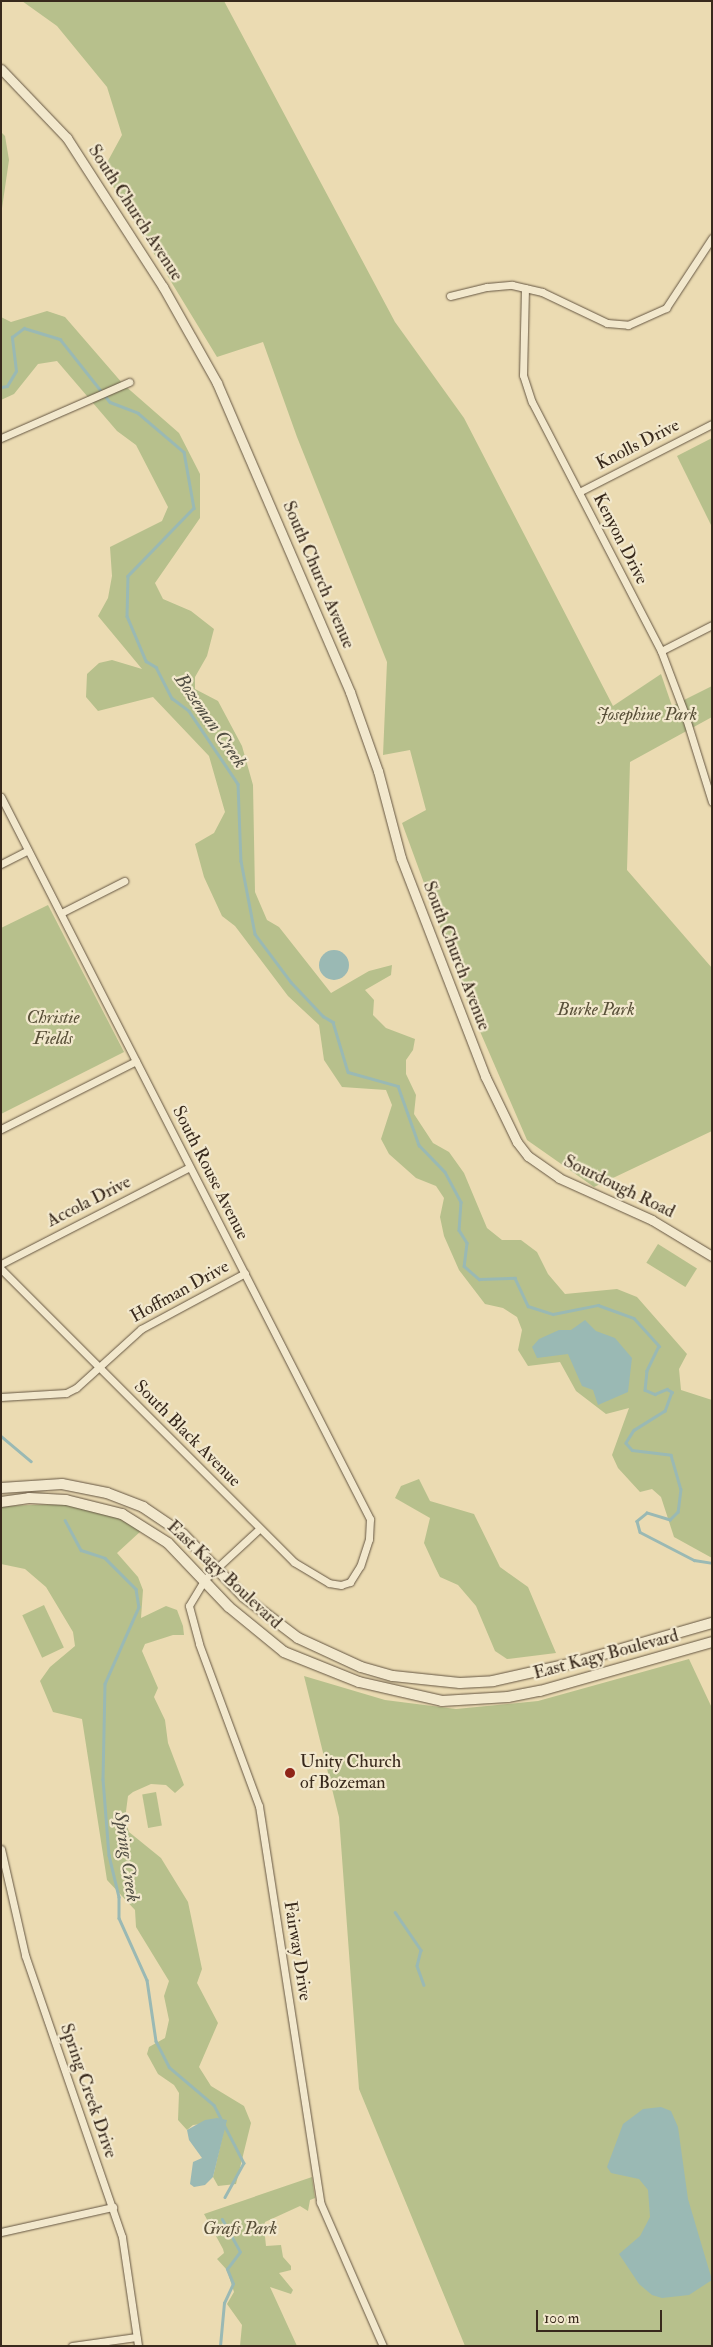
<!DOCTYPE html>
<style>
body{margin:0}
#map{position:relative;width:713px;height:2347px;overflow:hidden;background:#ebdbb2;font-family:"IM FELL Double Pica",serif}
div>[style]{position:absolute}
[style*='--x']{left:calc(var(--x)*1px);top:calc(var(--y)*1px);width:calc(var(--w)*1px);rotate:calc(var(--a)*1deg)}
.green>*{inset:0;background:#b7c08c;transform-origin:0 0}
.water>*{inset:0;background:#9ab9b4}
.round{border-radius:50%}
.stream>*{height:2.5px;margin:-1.25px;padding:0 1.25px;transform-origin:1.25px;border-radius:1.25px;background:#9ab9b4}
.roads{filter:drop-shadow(0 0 1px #655642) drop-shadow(0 0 1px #655642)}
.minor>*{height:7px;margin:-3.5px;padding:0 3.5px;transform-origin:3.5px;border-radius:3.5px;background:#f2e8cd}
.tertiary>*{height:9px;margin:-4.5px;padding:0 4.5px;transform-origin:4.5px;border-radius:4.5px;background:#f2e8cd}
.secondary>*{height:10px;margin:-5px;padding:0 5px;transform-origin:5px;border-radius:5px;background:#f2e8cd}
.dots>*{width:14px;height:14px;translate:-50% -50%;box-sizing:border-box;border:2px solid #f2e8cd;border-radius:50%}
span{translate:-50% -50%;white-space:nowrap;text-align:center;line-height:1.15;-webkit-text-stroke:4.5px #f2e8cd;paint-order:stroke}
.street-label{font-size:18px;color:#38291c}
.park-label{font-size:18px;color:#584f38;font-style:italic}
.poi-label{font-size:18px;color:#38291c}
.left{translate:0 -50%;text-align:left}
.water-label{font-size:19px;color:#504d42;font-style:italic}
.frame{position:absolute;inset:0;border:2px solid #38291c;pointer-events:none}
.scale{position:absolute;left:536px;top:2310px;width:126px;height:22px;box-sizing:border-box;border:2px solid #38291c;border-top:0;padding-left:6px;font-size:15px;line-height:18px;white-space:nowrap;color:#38291c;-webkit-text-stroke:4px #f2e8cd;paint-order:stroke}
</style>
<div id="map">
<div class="green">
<i style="clip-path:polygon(22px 1px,224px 1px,395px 322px,464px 418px,613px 706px,661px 674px,672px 706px,712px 686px,712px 717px,630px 762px,627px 870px,712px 968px,712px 1131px,594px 1187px,527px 1140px,469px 1006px,402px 823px,426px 810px,410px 750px,383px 755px,387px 662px,297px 437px,263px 342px,217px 357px,103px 170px,122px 135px,107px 87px,57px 26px)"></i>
<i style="clip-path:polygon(1px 132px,5px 136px,9px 160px,1px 215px)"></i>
<i style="clip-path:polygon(47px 311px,65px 317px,123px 384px,179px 433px,200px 474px,200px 518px,155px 583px,163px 599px,191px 611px,214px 629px,207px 656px,195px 677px,195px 689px,218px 701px,242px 746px,253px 785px,255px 892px,267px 920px,279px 927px,331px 993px,369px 971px,392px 965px,391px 975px,365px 990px,374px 1000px,373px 1015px,386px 1028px,415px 1039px,413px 1050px,406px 1060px,406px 1074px,416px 1095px,414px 1114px,433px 1143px,449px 1152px,464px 1173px,487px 1228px,502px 1240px,521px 1240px,537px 1252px,548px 1274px,565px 1294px,617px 1289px,637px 1297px,687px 1354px,679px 1369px,681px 1390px,712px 1400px,712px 1558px,674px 1537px,661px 1497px,652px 1489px,640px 1492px,618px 1468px,612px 1455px,629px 1408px,606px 1414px,576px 1391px,560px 1362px,528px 1366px,518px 1350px,522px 1330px,517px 1317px,503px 1308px,485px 1304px,459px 1270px,444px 1236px,440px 1217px,444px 1198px,436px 1186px,416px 1178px,389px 1154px,381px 1139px,392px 1105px,386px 1090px,342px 1087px,324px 1060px,319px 1025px,288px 996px,235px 926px,222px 916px,204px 877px,195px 844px,214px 833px,225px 812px,209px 756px,153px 697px,98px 711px,86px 697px,87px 674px,99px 663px,112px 660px,142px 669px,98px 616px,108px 598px,112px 576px,110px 547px,162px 521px,168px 507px,136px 445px,117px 431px,57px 361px,38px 364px,14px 394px,1px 400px,1px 317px,11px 322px)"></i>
<i style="clip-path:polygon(712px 438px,712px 527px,677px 456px)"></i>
<i style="clip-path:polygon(48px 905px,124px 1052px,1px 1114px,1px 928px)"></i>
<i style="left:658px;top:1244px;width:46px;height:22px;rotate:32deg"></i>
<i style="clip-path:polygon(419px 1479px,430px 1501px,474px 1514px,500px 1567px,528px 1587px,556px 1653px,507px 1659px,495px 1651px,476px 1606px,458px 1585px,440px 1577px,435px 1567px,424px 1543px,430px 1518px,395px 1498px,401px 1486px)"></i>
<i style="clip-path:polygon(64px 1504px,110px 1514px,142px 1530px,117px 1553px,138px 1577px,143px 1590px,141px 1618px,166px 1606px,177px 1610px,183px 1626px,184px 1635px,173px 1635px,145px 1644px,142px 1651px,158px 1688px,154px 1697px,165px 1720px,168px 1743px,184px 1785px,175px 1793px,166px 1785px,151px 1784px,133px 1792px,128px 1796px,125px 1819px,129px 1832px,161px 1858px,188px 1902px,202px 1969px,197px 1983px,218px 2023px,199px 2067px,211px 2086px,244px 2106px,251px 2123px,236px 2184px,218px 2186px,213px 2177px,226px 2121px,193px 2125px,187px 2130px,178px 2120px,179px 2093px,174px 2085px,158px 2074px,147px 2054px,149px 2047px,165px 2038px,169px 2020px,164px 1996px,169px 1981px,136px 1927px,135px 1910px,107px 1880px,82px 1719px,53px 1712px,40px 1681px,50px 1667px,75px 1646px,73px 1632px,46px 1587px,25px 1569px,1px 1564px,1px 1506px)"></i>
<i style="left:44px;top:1605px;width:47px;height:24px;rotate:65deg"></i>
<i style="clip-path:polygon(689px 1659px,712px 1708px,712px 2346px,465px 2346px,359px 2089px,339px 1817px,304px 1676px,385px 1700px,456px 1709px,538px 1701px)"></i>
<i style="left:156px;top:1792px;width:34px;height:14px;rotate:80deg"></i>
<i style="clip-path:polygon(312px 2177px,315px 2198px,310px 2200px,308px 2211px,300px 2206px,265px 2222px,264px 2227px,266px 2246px,281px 2245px,283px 2257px,291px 2266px,291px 2270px,279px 2273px,293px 2290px,291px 2294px,270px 2287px,297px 2346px,240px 2346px,242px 2325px,227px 2304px,234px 2292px,227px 2270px,217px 2259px,224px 2253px,223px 2249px,204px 2214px)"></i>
</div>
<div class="water">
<i class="round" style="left:319px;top:950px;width:30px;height:30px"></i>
<i style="clip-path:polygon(585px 1320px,596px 1331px,615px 1338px,632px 1358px,628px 1392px,598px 1405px,593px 1390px,582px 1386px,568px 1354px,537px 1358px,532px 1347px,539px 1339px,559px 1330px,571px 1330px)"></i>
<i style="clip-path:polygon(661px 2107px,671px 2111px,678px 2127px,688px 2199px,712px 2280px,689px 2295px,662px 2298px,652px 2295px,639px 2284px,619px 2254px,640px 2236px,650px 2217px,648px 2190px,639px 2179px,611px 2173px,607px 2167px,623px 2124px,643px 2109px)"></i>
<i style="clip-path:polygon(217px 2118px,227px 2120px,213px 2177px,205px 2185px,194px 2187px,190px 2184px,193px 2162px,202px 2158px,189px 2140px,187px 2130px,205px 2120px)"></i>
</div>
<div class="stream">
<i style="--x:1;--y:387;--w:6;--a:-9"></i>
<i style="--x:7;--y:386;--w:17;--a:-59"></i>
<i style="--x:16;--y:371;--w:34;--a:-97"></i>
<i style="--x:12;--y:337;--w:15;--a:-37"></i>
<i style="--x:24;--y:328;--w:38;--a:17"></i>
<i style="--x:60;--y:339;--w:80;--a:51.6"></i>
<i style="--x:110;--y:402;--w:30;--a:21"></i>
<i style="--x:138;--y:413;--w:60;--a:40.3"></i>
<i style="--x:184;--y:452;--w:57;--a:79.9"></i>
<i style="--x:194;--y:508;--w:95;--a:134.1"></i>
<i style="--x:128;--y:576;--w:40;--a:91.4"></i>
<i style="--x:127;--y:616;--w:49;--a:67.1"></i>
<i style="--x:146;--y:661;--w:12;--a:31"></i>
<i style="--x:156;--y:667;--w:35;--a:63"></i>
<i style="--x:172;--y:698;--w:21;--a:37"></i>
<i style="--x:189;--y:711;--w:88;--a:56.1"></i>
<i style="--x:238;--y:784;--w:77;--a:87.8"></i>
<i style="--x:241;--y:861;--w:74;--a:79.1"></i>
<i style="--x:255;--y:934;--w:60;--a:53.1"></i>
<i style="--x:291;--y:982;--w:47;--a:46.7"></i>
<i style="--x:323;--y:1016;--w:12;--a:31"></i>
<i style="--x:333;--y:1022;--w:52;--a:73.3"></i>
<i style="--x:348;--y:1072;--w:52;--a:15.6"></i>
<i style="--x:398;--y:1086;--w:63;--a:70.4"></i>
<i style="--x:419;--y:1145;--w:37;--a:46"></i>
<i style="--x:445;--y:1172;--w:34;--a:62"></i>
<i style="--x:461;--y:1202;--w:28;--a:94"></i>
<i style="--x:459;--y:1230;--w:15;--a:58"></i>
<i style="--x:467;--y:1243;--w:23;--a:97"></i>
<i style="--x:464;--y:1266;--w:20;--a:41"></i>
<i style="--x:479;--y:1279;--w:36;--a:-2"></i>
<i style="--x:515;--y:1278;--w:31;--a:65"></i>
<i style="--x:528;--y:1306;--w:26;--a:18"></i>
<i style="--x:553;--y:1314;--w:46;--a:-11.3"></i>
<i style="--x:598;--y:1305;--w:38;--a:20"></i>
<i style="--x:634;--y:1318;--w:38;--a:48"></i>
<i style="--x:659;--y:1346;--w:28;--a:116"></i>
<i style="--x:647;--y:1371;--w:19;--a:96"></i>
<i style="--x:645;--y:1390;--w:11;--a:22"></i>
<i style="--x:655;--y:1394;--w:13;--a:-23"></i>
<i style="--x:667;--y:1389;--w:6;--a:31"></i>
<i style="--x:672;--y:1392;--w:20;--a:110"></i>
<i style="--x:665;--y:1411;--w:36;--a:148"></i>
<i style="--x:634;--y:1430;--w:15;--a:122"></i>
<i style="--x:626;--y:1443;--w:9;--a:49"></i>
<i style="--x:632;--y:1450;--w:39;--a:7"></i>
<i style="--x:671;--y:1455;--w:35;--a:74"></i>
<i style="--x:681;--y:1489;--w:23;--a:97"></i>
<i style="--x:678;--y:1512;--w:11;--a:135"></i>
<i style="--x:670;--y:1520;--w:24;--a:-163"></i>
<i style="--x:647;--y:1513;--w:13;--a:141"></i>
<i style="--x:637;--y:1521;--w:11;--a:75"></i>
<i style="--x:640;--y:1532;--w:61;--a:27.4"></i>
<i style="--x:694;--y:1560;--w:18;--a:9"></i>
<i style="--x:1;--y:1436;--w:39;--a:40"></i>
<i style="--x:65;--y:1520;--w:34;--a:62"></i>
<i style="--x:81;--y:1550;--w:25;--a:18"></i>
<i style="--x:105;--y:1558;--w:44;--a:45"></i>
<i style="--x:136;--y:1589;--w:18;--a:81"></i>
<i style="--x:139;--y:1607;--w:84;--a:113.8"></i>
<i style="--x:105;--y:1684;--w:95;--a:91.2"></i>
<i style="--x:103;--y:1779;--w:76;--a:85.5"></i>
<i style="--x:109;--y:1855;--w:43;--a:76.6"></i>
<i style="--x:119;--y:1897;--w:21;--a:90"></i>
<i style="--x:119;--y:1918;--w:68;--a:65.7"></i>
<i style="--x:147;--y:1980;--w:62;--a:81.6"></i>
<i style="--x:156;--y:2041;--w:29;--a:63"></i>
<i style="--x:169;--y:2067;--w:59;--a:40.2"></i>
<i style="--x:214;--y:2105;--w:65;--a:62.7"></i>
<i style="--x:244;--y:2163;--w:39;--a:119"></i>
<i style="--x:395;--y:1912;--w:46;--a:55.6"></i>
<i style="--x:421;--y:1950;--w:16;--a:104"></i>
<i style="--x:417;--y:1966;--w:20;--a:70"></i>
<i style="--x:220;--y:2346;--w:43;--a:-84.7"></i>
<i style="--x:224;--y:2303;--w:21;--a:-65"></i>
<i style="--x:233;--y:2284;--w:16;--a:-112"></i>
<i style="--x:227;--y:2269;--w:21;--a:-53"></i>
<i style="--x:240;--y:2252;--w:37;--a:-119"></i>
</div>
<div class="roads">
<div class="minor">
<i style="--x:525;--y:288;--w:87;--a:91.3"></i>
<i style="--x:523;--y:375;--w:28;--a:72"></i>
<i style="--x:532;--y:402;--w:280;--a:62.6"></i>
<i style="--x:661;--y:651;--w:65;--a:69.3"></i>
<i style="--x:684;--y:712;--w:94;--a:72.7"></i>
<i style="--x:450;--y:296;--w:38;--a:-14"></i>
<i style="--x:487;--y:287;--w:25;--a:-5"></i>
<i style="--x:512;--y:285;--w:31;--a:13"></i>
<i style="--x:542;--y:292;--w:72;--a:25.5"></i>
<i style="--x:607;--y:323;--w:21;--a:5"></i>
<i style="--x:628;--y:325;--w:42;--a:-24.1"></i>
<i style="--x:666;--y:308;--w:84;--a:-56.7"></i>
<i style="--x:1;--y:438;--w:140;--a:-23.6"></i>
<i style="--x:579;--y:492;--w:149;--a:-27.1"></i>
<i style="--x:661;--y:651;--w:57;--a:-27"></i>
<i style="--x:1;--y:797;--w:811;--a:62.93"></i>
<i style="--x:370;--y:1519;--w:20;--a:93"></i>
<i style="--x:369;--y:1539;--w:28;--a:108"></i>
<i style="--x:360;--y:1566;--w:19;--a:122"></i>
<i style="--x:350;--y:1582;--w:9;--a:162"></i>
<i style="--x:341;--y:1585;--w:12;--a:-171"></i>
<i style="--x:329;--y:1583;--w:41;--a:-149"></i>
<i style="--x:294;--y:1562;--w:414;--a:-135"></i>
<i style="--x:1;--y:864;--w:30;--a:-27"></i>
<i style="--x:61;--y:913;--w:71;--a:-26.9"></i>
<i style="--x:1;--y:1129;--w:151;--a:-26.7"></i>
<i style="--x:1;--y:1264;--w:212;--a:-27.2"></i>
<i style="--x:1;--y:1397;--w:65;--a:-3.5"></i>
<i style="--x:66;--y:1393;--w:11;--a:-27"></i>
<i style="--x:76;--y:1388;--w:88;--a:-42.2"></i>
<i style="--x:141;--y:1329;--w:118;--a:-28.3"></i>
<i style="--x:259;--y:1529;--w:74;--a:137.2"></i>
<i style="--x:205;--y:1579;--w:31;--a:121"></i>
<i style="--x:189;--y:1606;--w:39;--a:75"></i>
<i style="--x:199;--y:1644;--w:173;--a:69.7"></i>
<i style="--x:259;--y:1806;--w:401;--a:81.2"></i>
<i style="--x:320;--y:2202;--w:157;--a:66.4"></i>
<i style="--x:1;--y:1849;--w:109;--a:77.2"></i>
<i style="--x:25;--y:1955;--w:298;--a:71"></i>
<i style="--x:122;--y:2237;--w:110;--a:81.6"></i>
<i style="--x:1;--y:2232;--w:115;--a:-12.6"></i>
<i style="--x:72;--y:2346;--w:65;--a:-8"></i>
</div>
<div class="tertiary">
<i style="--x:1;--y:69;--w:95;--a:46.3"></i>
<i style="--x:67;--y:138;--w:177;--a:57.2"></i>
<i style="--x:163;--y:287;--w:110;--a:60.6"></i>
<i style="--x:217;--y:383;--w:336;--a:66.7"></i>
<i style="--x:350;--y:692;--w:84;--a:70.5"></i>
<i style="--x:378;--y:771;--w:90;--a:75.2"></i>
<i style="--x:401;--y:858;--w:234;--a:68.9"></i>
<i style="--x:485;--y:1076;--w:73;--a:64.1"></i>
<i style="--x:517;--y:1142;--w:18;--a:52"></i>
<i style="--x:528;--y:1156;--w:38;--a:35"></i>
<i style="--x:559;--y:1178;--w:102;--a:24.3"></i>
<i style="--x:652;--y:1220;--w:70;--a:31"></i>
</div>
<div class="secondary">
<i style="--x:1;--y:1488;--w:61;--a:-3.8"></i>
<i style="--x:62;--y:1484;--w:46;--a:11.3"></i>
<i style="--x:107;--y:1493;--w:39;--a:21"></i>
<i style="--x:143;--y:1507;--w:48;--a:34"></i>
<i style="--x:183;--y:1534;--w:88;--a:45.9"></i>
<i style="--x:244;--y:1597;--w:68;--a:37.2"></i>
<i style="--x:298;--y:1638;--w:69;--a:24.7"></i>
<i style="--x:361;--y:1667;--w:33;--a:16"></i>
<i style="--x:393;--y:1676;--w:67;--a:6"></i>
<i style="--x:460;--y:1683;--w:33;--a:-3"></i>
<i style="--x:493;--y:1681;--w:78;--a:-12.6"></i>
<i style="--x:569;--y:1664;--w:149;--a:-16"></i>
<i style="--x:1;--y:1502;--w:28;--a:-8"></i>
<i style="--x:29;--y:1498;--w:37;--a:3"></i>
<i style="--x:66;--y:1500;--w:58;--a:14"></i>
<i style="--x:122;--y:1514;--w:54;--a:32.2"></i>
<i style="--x:168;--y:1543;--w:88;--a:46.4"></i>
<i style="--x:229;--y:1607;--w:71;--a:39.3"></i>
<i style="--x:284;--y:1652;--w:81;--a:21.8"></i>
<i style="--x:359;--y:1682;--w:85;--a:12.9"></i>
<i style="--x:442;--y:1701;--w:66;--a:-3.5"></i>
<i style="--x:508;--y:1697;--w:33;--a:-11"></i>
<i style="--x:540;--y:1691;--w:179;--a:-15.9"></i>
</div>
</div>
<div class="dots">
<i style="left:290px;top:1773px;background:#8f2418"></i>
</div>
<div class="street-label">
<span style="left:135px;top:213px;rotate:57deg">South Church Avenue</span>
<span style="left:638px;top:445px;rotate:-27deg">Knolls Drive</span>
<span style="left:620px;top:539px;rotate:63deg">Kenyon Drive</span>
<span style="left:318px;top:575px;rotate:67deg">South Church Avenue</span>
<span style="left:456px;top:956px;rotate:69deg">South Church Avenue</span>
<span style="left:210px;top:1173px;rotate:63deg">South Rouse Avenue</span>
<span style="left:619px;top:1187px;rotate:26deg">Sourdough Road</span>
<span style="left:89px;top:1202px;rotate:-27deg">Accola Drive</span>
<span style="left:180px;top:1292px;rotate:-29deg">Hoffman Drive</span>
<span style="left:187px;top:1434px;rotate:45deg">South Black Avenue</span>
<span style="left:224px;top:1575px;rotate:43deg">East Kagy Boulevard</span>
<span style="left:606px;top:1655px;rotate:-15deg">East Kagy Boulevard</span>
<span style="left:297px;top:1951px;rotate:81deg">Fairway Drive</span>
<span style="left:88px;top:2091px;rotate:71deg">Spring Creek Drive</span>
</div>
<div class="park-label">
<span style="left:647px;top:715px">Josephine Park</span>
<span style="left:596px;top:1010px">Burke Park</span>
<span style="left:53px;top:1029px">Christie<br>Fields</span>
<span style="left:240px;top:2229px">Grafs Park</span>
</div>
<div class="poi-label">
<span class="left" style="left:300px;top:1773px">Unity Church<br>of Bozeman</span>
</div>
<div class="water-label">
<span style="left:210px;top:721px;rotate:55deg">Bozeman Creek</span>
<span style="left:126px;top:1857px;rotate:82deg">Spring Creek</span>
</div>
<div class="frame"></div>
<div class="scale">100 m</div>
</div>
